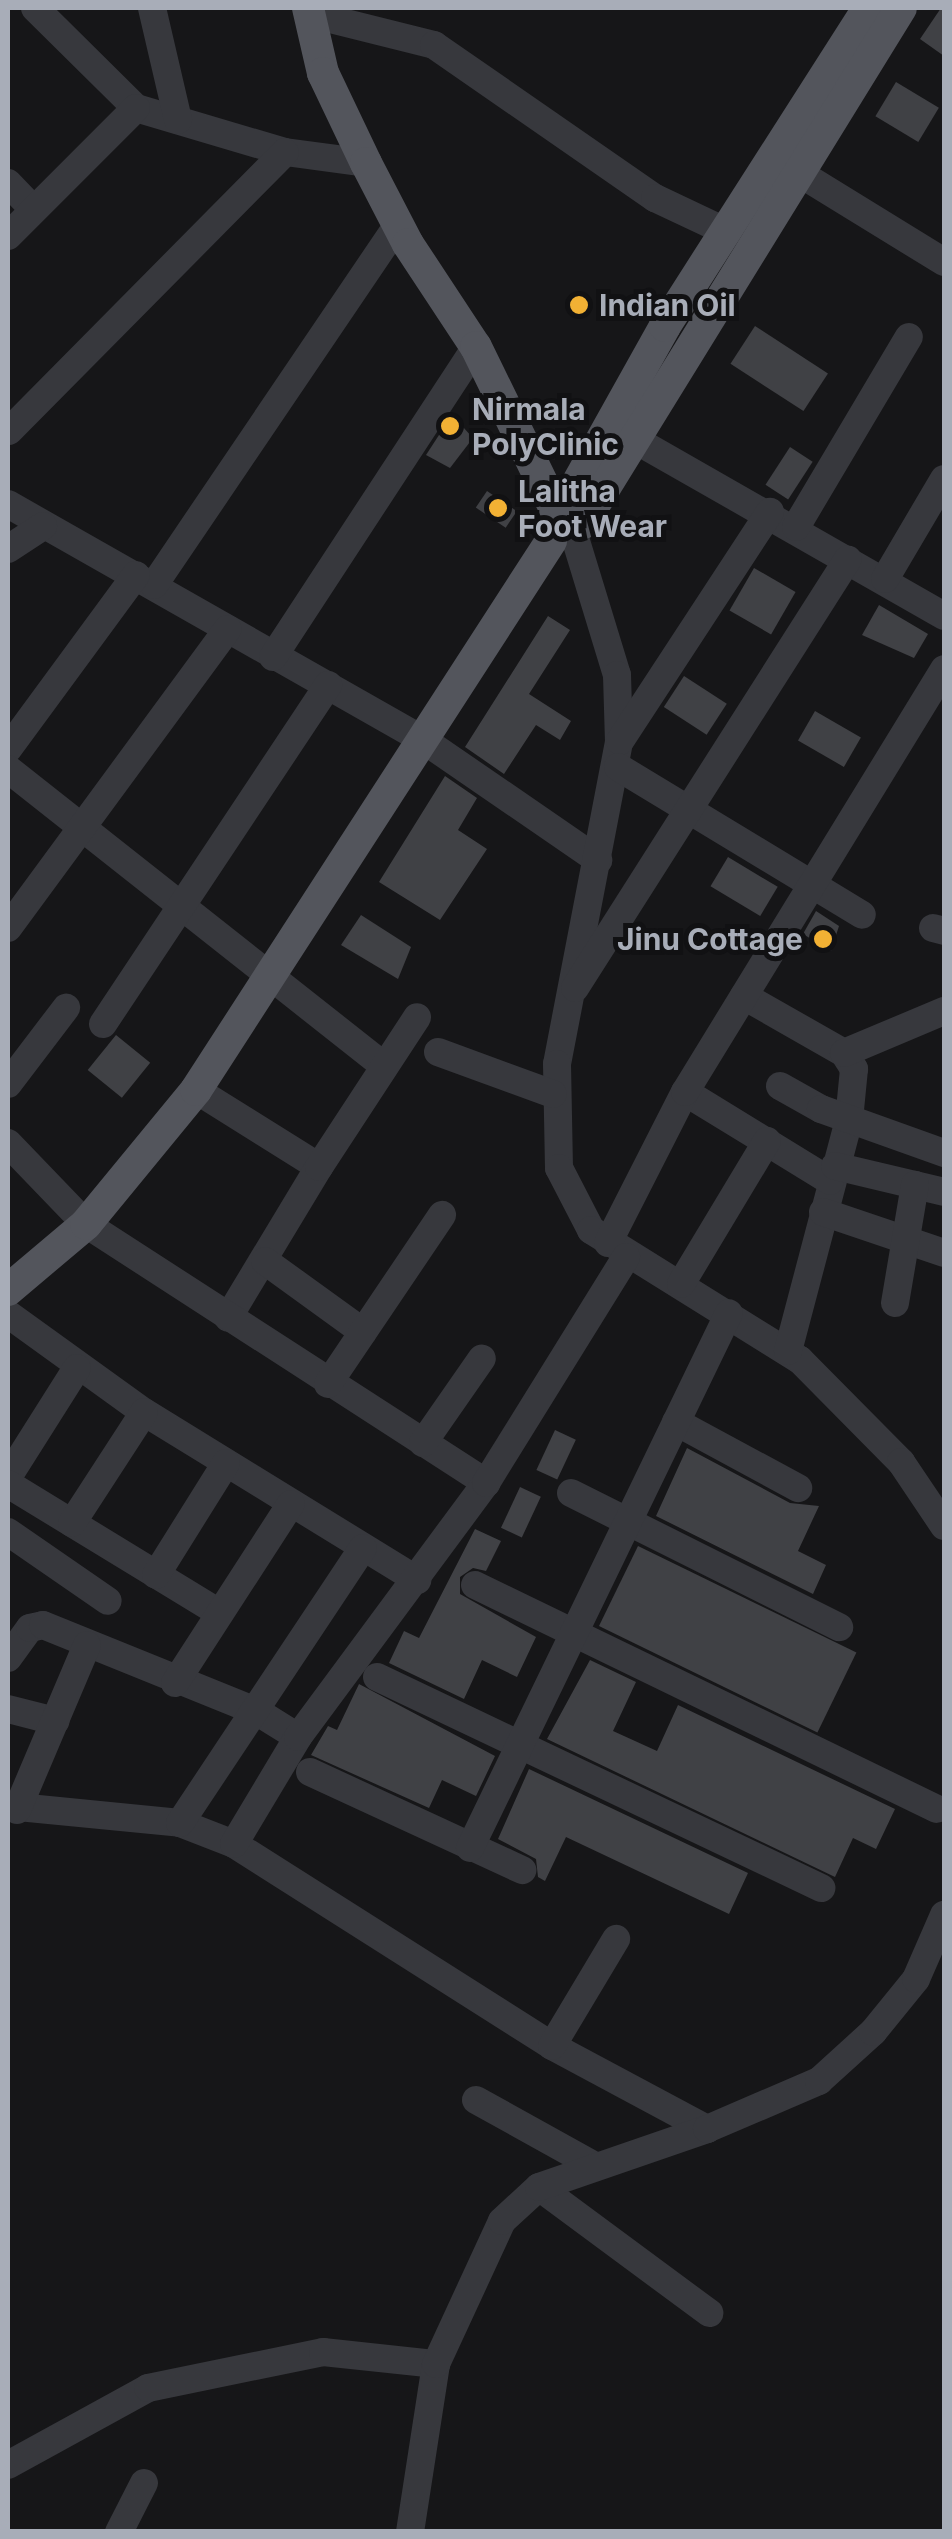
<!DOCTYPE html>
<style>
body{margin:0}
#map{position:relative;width:952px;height:2539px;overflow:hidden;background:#161618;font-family:Inter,sans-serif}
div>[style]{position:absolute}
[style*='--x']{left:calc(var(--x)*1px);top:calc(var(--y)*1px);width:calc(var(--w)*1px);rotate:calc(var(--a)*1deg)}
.building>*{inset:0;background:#404145;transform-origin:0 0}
.minor>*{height:28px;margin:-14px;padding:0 14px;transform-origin:14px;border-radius:14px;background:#37383d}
.major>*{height:32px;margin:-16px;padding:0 16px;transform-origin:16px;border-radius:16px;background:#53555c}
.dots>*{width:28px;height:28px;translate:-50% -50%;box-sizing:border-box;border:5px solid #111113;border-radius:50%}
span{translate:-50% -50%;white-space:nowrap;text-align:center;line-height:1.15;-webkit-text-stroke:10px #111113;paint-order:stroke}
.poi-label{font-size:30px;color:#a8adb8;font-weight:700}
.left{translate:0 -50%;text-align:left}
.right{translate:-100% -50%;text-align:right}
.frame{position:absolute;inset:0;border:10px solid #a8adb8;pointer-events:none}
</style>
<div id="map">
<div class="building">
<i style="clip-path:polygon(941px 8px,944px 8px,944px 56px,920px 39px)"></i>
<i style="left:896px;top:82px;width:50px;height:40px;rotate:31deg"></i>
<i style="left:755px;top:326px;width:87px;height:45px;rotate:33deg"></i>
<i style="clip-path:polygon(452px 415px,473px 438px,450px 468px,426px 455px)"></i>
<i style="left:790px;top:447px;width:27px;height:45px;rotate:33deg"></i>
<i style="left:487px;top:491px;width:36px;height:20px;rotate:34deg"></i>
<i style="left:754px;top:568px;width:48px;height:49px;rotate:30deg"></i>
<i style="clip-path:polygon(879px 605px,928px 634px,914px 658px,862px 635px)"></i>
<i style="clip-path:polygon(548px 616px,570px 630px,529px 694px,571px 721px,560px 740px,536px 725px,504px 774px,465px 747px)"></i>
<i style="left:684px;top:676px;width:51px;height:37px;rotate:33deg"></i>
<i style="left:815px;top:711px;width:53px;height:34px;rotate:30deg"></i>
<i style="clip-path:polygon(445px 776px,477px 798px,458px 830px,487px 849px,440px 920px,379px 882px)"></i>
<i style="left:728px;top:857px;width:58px;height:34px;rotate:31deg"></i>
<i style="clip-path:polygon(816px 911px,839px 926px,831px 951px,803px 934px)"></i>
<i style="clip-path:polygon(361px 915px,411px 947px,398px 979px,341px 945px)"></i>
<i style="left:116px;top:1035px;width:44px;height:45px;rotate:39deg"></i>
<i style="left:555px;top:1430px;width:23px;height:44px;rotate:25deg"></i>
<i style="clip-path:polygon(687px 1448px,790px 1503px,819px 1506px,798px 1551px,826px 1565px,813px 1594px,656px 1516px)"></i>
<i style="left:520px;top:1487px;width:23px;height:45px;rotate:25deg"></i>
<i style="clip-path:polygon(475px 1529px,501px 1541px,486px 1571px,473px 1568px,460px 1577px,460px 1594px,536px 1637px,517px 1677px,482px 1660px,464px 1699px,389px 1663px,404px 1631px,419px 1638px)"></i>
<i style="left:638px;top:1546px;width:243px;height:89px;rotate:26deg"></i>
<i style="clip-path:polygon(590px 1660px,636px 1682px,613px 1731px,657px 1751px,678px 1705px,895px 1809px,876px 1849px,853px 1838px,835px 1877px,547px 1739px)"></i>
<i style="clip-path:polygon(359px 1684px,495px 1756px,476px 1796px,442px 1780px,429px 1808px,311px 1755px,328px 1726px,337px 1730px)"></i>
<i style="clip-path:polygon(529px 1769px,748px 1873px,729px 1914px,566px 1837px,545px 1881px,538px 1877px,536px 1859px,498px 1839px)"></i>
</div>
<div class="minor">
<i style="--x:35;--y:8;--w:142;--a:44.7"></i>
<i style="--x:136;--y:108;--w:155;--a:16.5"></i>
<i style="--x:285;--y:152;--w:82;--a:7.7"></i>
<i style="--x:152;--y:8;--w:115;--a:76.9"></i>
<i style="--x:310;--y:14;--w:128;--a:14"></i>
<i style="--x:434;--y:45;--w:269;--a:34.7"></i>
<i style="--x:655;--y:198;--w:80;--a:25.3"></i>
<i style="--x:796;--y:171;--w:174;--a:31.6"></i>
<i style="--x:8;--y:183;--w:37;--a:46"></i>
<i style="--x:8;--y:236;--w:181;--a:-45"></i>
<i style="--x:9;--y:431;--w:392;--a:-45.3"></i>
<i style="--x:632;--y:438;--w:359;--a:29.7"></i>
<i style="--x:8;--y:504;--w:476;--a:29.6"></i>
<i style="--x:422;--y:739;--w:214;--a:34.5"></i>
<i style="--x:796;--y:527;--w:221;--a:-59.3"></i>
<i style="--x:576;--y:541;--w:140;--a:73"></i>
<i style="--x:617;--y:675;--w:67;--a:88.3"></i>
<i style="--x:619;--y:742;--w:328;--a:100.9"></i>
<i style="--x:557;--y:1064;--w:104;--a:88.9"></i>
<i style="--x:559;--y:1168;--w:70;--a:62.7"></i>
<i style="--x:591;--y:1230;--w:246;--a:31.9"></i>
<i style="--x:800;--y:1360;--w:144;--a:45.3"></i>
<i style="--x:901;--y:1462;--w:77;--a:56.1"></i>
<i style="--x:8;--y:549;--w:42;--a:-33.3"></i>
<i style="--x:885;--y:579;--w:116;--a:-59.5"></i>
<i style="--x:154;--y:585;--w:435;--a:-55.9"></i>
<i style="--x:273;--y:657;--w:371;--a:-56.8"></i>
<i style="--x:620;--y:741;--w:274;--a:-56.8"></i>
<i style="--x:8;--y:749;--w:216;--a:-53.7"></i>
<i style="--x:618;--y:767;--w:285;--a:31.2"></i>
<i style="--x:8;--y:769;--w:478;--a:38.3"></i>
<i style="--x:8;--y:928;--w:371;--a:-53.7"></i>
<i style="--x:933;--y:928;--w:11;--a:15"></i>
<i style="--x:575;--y:988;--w:508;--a:-57.53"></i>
<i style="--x:744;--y:996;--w:115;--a:29.7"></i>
<i style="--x:844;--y:1053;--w:19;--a:58"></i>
<i style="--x:854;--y:1069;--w:51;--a:95.6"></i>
<i style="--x:849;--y:1120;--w:239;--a:104.8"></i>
<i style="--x:103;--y:1024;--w:407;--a:-56.4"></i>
<i style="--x:438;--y:1052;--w:122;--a:20.1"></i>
<i style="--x:844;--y:1053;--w:108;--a:-22.8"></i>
<i style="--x:8;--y:1084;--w:96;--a:-52.7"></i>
<i style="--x:780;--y:1086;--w:47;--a:29.3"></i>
<i style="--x:821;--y:1109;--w:131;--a:19.7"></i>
<i style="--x:196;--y:1090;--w:145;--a:32"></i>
<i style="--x:319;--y:1167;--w:176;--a:121.1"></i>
<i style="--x:685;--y:1092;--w:170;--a:31.5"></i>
<i style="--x:8;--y:1143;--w:112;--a:46.1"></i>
<i style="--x:86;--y:1224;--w:477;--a:32.9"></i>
<i style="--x:835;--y:1166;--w:112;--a:13.4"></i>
<i style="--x:319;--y:1167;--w:179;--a:-56.8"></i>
<i style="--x:823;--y:1212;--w:128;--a:18.7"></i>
<i style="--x:608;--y:1243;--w:169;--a:-63"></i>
<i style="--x:685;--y:1092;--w:496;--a:-58.5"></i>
<i style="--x:265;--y:1261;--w:121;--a:35.9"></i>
<i style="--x:681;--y:1284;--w:167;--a:-59"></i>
<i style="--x:895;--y:1303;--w:120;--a:-80.4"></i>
<i style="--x:8;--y:1314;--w:168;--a:35.8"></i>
<i style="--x:144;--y:1412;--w:321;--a:31.6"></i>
<i style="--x:328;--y:1384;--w:204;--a:-56"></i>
<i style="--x:676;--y:1422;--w:139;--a:28.4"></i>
<i style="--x:423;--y:1443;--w:103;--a:-55.2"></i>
<i style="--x:8;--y:1477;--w:129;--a:-57.7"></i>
<i style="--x:8;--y:1484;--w:246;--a:31.4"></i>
<i style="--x:571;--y:1493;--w:300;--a:26.6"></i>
<i style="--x:72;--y:1523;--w:132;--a:-57"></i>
<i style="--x:8;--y:1532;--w:121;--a:34.6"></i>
<i style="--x:156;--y:1575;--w:132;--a:-58"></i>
<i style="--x:475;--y:1585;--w:513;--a:25.87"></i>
<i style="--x:8;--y:1658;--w:37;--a:-54"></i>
<i style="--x:30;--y:1628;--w:13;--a:-13"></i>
<i style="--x:43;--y:1625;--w:230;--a:22"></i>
<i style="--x:256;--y:1711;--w:49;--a:31.8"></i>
<i style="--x:377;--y:1677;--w:492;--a:25.4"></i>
<i style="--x:175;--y:1683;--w:213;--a:-57.1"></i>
<i style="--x:8;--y:1709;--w:49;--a:14.3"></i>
<i style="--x:310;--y:1772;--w:234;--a:24.8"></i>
<i style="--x:8;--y:1806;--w:173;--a:5.6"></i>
<i style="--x:180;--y:1823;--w:58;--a:21.3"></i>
<i style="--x:234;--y:1844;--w:377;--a:32.4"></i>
<i style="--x:552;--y:2046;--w:176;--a:28.2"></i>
<i style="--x:17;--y:1810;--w:179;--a:-67"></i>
<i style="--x:180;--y:1823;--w:330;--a:-56.4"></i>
<i style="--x:234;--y:1844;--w:125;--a:-59.1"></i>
<i style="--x:298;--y:1737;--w:316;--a:-53.5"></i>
<i style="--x:486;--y:1483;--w:266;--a:-58.2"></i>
<i style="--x:470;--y:1848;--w:594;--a:-64.17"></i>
<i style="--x:552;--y:2046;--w:125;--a:-59.1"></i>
<i style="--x:476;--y:2100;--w:136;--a:29"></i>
<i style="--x:539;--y:2187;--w:212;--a:36.5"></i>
<i style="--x:8;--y:2465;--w:160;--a:-28.8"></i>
<i style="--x:148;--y:2388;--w:179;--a:-11.6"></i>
<i style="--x:323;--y:2352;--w:114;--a:6.1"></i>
<i style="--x:119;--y:2532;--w:55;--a:-63"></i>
<i style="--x:410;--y:2532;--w:170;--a:-81.2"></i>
<i style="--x:436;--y:2364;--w:157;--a:-65.2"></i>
<i style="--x:502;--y:2221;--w:50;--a:-42.6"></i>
<i style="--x:539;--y:2187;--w:178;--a:-19"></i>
<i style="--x:707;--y:2129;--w:122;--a:-23.2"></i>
<i style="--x:819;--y:2081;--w:73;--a:-42.2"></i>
<i style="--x:873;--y:2032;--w:68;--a:-50.9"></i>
<i style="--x:916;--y:1979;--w:70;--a:-66.4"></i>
</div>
<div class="major">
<i style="--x:308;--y:8;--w:67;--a:77"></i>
<i style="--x:323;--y:73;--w:100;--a:64.5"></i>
<i style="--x:366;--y:163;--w:91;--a:62.6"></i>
<i style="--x:408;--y:244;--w:123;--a:56.6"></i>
<i style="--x:476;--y:347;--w:180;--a:64"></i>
<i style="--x:564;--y:507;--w:207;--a:-60.8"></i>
<i style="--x:665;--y:326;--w:377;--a:-57.4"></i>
<i style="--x:583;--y:523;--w:605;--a:-58.31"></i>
<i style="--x:8;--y:1290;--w:102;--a:-40.2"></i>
<i style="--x:86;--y:1224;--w:173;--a:-50.6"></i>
<i style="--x:196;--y:1090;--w:654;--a:-57.11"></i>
</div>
<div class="dots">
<i style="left:579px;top:305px;background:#f2b134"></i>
<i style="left:450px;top:426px;background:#f2b134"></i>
<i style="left:498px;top:508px;background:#f2b134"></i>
<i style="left:823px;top:939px;background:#f2b134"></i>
</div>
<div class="poi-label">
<span class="left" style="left:599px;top:305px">Indian Oil</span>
<span class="left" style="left:472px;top:426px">Nirmala<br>PolyClinic</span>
<span class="left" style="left:518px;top:508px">Lalitha<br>Foot Wear</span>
<span class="right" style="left:803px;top:939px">Jinu Cottage</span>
</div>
<div class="frame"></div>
</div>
